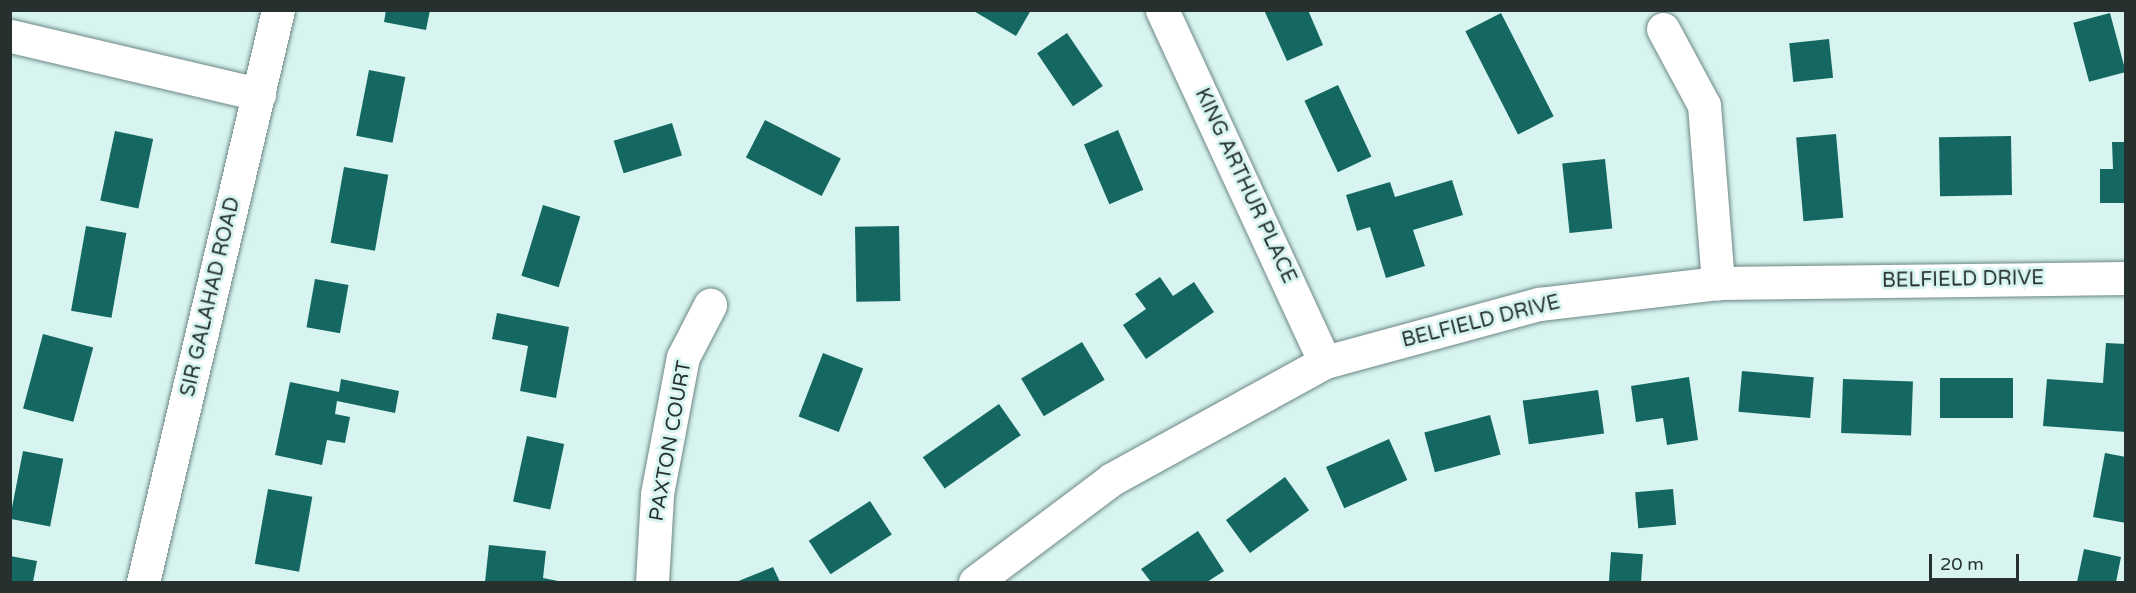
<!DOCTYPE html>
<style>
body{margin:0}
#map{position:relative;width:2136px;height:593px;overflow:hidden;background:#d7f4f0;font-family:"Varela Round",sans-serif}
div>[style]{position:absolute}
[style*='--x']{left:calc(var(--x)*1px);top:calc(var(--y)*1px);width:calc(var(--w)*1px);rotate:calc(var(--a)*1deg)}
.building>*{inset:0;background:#146861;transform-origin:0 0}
.roads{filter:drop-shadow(0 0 2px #6d8784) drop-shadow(0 0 2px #6d8784)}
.minor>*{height:33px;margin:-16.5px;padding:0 16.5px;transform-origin:16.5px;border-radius:16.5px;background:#fff}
span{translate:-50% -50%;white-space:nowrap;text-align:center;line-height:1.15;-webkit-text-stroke:6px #d7f4f0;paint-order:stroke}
.street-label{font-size:20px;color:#26312f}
.frame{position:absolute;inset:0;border:12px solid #26312f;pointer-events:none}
.scale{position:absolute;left:1929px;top:554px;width:90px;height:27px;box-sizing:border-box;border:3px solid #26312f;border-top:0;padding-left:8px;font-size:18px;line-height:21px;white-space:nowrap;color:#26312f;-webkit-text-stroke:4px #d7f4f0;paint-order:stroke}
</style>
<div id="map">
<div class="building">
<i style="clip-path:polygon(386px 10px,430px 10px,426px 30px,384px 22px)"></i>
<i style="clip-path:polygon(972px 10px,1031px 10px,1016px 36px)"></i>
<i style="clip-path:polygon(1264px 10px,1308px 10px,1323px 45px,1287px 61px)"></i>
<i style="left:1501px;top:13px;width:116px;height:40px;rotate:63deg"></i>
<i style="left:2110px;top:13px;width:61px;height:38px;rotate:75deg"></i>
<i style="left:1067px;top:33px;width:64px;height:36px;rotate:56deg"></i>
<i style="left:1829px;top:39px;width:39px;height:40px;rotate:84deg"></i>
<i style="left:369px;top:70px;width:37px;height:67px;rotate:11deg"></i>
<i style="left:1338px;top:85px;width:79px;height:37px;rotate:65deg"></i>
<i style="left:765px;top:120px;width:85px;height:42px;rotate:27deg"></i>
<i style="left:672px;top:123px;width:34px;height:61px;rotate:73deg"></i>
<i style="left:1118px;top:130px;width:65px;height:37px;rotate:67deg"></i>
<i style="left:115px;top:131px;width:39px;height:71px;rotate:12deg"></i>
<i style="left:1836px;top:134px;width:84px;height:40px;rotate:85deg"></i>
<i style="left:2011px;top:136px;width:59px;height:72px;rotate:89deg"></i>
<i style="clip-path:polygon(2112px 142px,2126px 142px,2126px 203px,2100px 203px,2100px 169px,2113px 169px)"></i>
<i style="left:1605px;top:159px;width:70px;height:43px;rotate:84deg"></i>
<i style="left:344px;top:167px;width:45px;height:77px;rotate:10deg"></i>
<i style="clip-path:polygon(1452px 180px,1463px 215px,1413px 230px,1425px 266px,1386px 278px,1370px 227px,1357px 231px,1346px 195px,1390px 182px,1395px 197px)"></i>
<i style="left:543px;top:205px;width:39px;height:74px;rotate:17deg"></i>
<i style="left:86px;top:226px;width:41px;height:86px;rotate:10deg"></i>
<i style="left:899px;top:226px;width:75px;height:44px;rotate:89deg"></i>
<i style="clip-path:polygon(1160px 277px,1173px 296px,1194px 282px,1214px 312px,1146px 359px,1123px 325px,1146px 309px,1135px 294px)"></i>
<i style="left:315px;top:279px;width:34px;height:49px;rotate:10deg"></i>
<i style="clip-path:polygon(497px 313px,569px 327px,556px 398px,520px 391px,528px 346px,492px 339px)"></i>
<i style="left:43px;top:334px;width:52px;height:77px;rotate:15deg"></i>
<i style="left:1082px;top:342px;width:44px;height:71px;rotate:59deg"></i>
<i style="clip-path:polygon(2106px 343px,2126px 344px,2126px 432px,2043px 426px,2047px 379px,2103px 383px)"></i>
<i style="left:823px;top:353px;width:43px;height:68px;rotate:21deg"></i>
<i style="left:1742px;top:371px;width:72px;height:41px;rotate:5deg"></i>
<i style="clip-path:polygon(1689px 377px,1698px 440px,1667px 445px,1663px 418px,1636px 422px,1631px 386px)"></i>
<i style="left:2013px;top:378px;width:40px;height:73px;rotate:90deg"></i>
<i style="clip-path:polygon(341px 379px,399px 391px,395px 413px,337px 401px,335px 414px,350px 417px,345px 443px,327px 440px,322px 465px,275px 455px,290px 382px,339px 392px)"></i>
<i style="left:1843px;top:379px;width:70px;height:54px;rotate:2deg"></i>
<i style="left:1598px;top:390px;width:44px;height:76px;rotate:82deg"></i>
<i style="left:999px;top:404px;width:38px;height:93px;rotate:55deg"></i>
<i style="left:1490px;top:415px;width:41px;height:68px;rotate:75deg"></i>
<i style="left:527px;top:436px;width:38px;height:67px;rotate:12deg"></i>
<i style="left:1389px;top:439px;width:45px;height:69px;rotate:66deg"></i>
<i style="left:23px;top:451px;width:41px;height:69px;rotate:11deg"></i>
<i style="clip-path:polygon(2105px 453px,2126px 457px,2126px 523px,2093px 517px)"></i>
<i style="left:1285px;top:477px;width:41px;height:73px;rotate:54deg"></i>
<i style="left:268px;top:489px;width:45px;height:76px;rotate:10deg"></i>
<i style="left:1673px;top:489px;width:36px;height:38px;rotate:85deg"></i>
<i style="left:870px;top:501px;width:40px;height:73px;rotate:57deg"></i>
<i style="clip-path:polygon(1198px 531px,1224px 571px,1207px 582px,1151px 582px,1141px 569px)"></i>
<i style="clip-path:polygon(489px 545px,546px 551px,543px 578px,563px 582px,485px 582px)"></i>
<i style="clip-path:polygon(2084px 549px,2121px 557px,2116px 582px,2077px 582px)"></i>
<i style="left:1611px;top:552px;width:32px;height:30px;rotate:4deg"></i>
<i style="clip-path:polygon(10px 556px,37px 561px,33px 582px,10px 582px)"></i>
<i style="clip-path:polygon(773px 567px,780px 582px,736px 582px)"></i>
</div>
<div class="roads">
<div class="minor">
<i style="--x:1162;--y:10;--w:388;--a:65.2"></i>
<i style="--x:1663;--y:29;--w:86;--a:61.7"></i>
<i style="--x:1704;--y:105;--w:179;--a:85.5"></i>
<i style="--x:11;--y:36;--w:255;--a:13.2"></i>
<i style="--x:143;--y:582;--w:588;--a:-76.72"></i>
<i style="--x:652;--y:582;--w:88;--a:-86.7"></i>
<i style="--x:657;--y:494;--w:139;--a:-79.3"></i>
<i style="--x:683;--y:357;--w:59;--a:-62.6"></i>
<i style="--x:975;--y:582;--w:171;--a:-36.9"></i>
<i style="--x:1112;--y:479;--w:243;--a:-28.8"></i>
<i style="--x:1325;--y:362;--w:222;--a:-15.2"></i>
<i style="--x:1539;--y:304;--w:180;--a:-6.7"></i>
<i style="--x:1718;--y:283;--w:408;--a:-0.7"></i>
</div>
</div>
<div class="street-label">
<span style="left:1245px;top:186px;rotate:65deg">KING ARTHUR PLACE</span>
<span style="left:1963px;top:280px;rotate:-1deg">BELFIELD DRIVE</span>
<span style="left:211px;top:297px;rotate:-77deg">SIR GALAHAD ROAD</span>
<span style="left:1481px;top:322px;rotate:-14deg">BELFIELD DRIVE</span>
<span style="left:671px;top:441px;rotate:-80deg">PAXTON COURT</span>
</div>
<div class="frame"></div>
<div class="scale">20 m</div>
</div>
